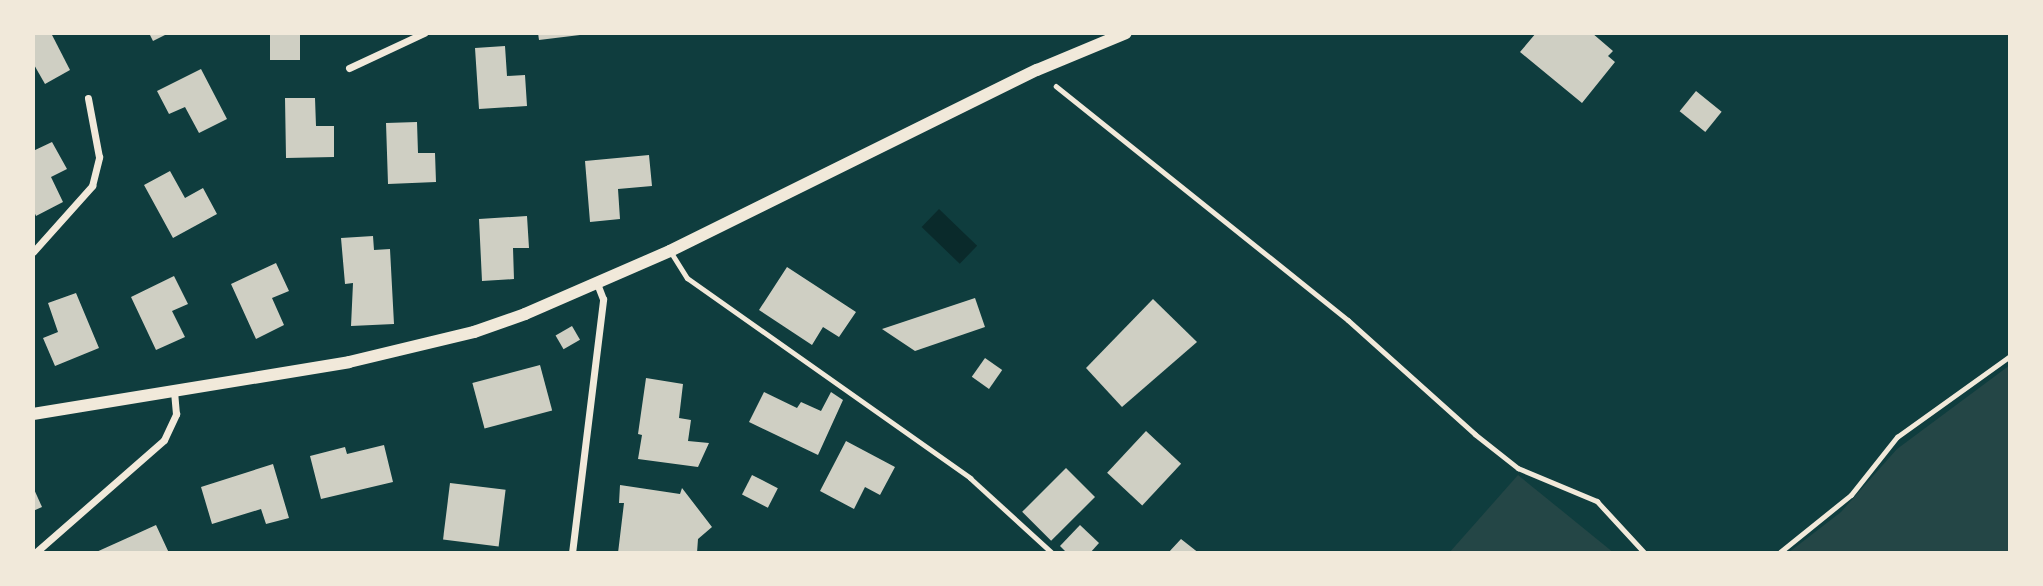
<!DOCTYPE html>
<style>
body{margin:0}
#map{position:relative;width:2043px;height:586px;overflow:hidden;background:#0f3d3e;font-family:"Archivo Narrow",sans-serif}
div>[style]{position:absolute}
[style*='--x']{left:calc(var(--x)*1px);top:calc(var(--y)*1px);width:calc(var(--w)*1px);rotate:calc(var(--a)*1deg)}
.green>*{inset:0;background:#244646}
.water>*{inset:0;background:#0a2a2b;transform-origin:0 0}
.building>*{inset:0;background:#cfcfc3;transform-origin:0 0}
.path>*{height:4.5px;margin:-2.25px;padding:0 2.25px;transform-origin:2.25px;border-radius:2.25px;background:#f1e9da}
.service>*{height:5px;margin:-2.5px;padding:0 2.5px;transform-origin:2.5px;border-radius:2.5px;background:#f1e9da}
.minor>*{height:7px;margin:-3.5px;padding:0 3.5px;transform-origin:3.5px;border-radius:3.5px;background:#f1e9da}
.tertiary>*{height:12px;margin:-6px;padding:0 6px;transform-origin:6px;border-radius:6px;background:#f1e9da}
span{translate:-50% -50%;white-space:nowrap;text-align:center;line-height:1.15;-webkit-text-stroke:5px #f1e9da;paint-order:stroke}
.frame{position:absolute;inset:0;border:35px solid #f1e9da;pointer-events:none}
</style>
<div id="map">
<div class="green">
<i style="clip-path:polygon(2010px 365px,2010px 553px,1788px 553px,1841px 512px,1897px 449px)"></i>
<i style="clip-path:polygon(1518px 475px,1614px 553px,1449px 553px)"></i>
</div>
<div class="water">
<i style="left:939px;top:209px;width:53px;height:25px;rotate:44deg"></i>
</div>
<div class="building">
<i style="clip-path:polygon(33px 33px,51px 33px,70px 70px,45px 84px,33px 63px)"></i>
<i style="clip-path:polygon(149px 33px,169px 33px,153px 41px)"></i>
<i style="left:270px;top:33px;width:30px;height:27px"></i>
<i style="clip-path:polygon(538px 33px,580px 33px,580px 35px,539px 40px)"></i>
<i style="clip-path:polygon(1536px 33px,1592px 33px,1613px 51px,1608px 56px,1615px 62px,1582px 103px,1520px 52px)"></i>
<i style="clip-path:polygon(505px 46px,507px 76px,525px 75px,527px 106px,479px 109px,475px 48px)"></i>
<i style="clip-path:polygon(201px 69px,227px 119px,199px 133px,185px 107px,169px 114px,157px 91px)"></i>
<i style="left:1696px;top:91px;width:33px;height:26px;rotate:39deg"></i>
<i style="clip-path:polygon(285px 98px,315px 98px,316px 126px,334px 126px,334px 157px,286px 158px)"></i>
<i style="clip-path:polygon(417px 122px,418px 153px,435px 153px,436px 182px,388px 184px,386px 123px)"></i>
<i style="clip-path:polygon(52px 142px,67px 169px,51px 177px,63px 202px,36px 216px,33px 209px,33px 151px)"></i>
<i style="clip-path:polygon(649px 155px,652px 186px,618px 189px,620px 219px,590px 222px,585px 161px)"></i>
<i style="clip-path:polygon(170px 171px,185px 198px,203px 188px,217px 214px,173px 238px,144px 185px)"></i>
<i style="clip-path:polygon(527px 216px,529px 248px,513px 248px,514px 279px,482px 281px,479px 219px)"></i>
<i style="clip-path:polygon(373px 236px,374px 250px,390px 249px,394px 324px,351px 326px,353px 283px,345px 284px,341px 238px)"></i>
<i style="clip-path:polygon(276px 263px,289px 291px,272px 298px,284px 325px,256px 339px,231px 284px)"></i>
<i style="clip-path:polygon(787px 267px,856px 312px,839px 337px,823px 327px,812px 345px,759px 310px)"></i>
<i style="clip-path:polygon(174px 276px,188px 304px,172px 311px,185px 337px,156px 350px,131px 297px)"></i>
<i style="clip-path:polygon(76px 293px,99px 348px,55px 366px,43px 338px,58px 332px,48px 303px)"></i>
<i style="clip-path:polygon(975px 298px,985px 327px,915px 351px,882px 329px)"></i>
<i style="clip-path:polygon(1153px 299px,1197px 342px,1122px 407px,1086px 368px)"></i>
<i style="left:572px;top:326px;width:16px;height:19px;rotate:60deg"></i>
<i style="left:985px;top:358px;width:21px;height:23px;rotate:35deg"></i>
<i style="left:540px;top:365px;width:47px;height:70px;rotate:75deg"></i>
<i style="clip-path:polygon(646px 378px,683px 384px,679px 418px,691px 420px,688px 441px,709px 443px,698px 467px,638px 459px,642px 435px,638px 434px)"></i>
<i style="clip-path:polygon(764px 392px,797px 408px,801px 402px,821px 411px,831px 392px,843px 400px,818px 455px,749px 422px)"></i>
<i style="left:1146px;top:431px;width:48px;height:57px;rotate:43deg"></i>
<i style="clip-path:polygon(846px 441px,895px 467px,880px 495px,865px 487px,854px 509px,820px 491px)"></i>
<i style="clip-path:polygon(384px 445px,393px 482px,321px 499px,310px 456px,345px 447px,347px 454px)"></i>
<i style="clip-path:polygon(273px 464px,289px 518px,266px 524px,261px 509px,212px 524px,201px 487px)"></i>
<i style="left:1066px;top:468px;width:41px;height:62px;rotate:45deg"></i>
<i style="left:752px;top:475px;width:29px;height:22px;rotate:27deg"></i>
<i style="left:450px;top:483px;width:56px;height:57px;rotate:7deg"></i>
<i style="clip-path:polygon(620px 485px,680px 494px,682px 488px,712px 527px,698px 539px,697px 553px,618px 553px,624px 503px,619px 503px)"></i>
<i style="clip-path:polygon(33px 487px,42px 507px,33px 511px)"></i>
<i style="clip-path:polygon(156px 525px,169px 553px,94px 553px,134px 535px)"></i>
<i style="clip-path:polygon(1080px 525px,1099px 543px,1090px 553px,1067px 553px,1060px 546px)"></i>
<i style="clip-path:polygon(1181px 539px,1195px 550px,1199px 553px,1168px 553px)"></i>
</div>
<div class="path">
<i style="--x:1056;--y:86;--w:374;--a:38.7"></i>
<i style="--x:1348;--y:320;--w:171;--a:41.9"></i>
<i style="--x:1475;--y:434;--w:55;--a:38.3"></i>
<i style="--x:1518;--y:468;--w:86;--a:22.7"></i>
<i style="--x:1597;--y:501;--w:71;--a:47.3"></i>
<i style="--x:1779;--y:553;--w:92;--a:-38.9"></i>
<i style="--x:1851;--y:495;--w:74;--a:-51.6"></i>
<i style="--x:1897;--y:437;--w:139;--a:-35.6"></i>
</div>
<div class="service">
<i style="--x:670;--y:251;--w:32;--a:58"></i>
<i style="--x:687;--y:278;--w:347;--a:35.2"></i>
<i style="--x:970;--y:478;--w:111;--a:42.4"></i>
</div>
<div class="minor">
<i style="--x:349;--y:68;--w:83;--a:-25"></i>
<i style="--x:33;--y:252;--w:89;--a:-48.2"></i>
<i style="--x:92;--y:186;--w:30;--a:-76"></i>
<i style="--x:99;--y:157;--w:60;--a:-100.6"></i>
<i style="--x:35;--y:553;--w:171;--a:-41.2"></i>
<i style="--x:164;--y:440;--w:29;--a:-65"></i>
<i style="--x:176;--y:414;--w:22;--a:-95"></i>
<i style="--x:572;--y:553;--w:256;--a:-83"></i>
<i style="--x:603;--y:299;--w:17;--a:-111"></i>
</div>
<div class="tertiary">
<i style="--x:33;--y:414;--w:320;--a:-9.3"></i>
<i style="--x:349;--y:362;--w:129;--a:-13.5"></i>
<i style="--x:474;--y:332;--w:54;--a:-19.4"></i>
<i style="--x:525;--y:314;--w:158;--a:-23.5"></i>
<i style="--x:670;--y:251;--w:409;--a:-26.3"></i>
<i style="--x:1037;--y:70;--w:96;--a:-22.6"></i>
</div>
<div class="frame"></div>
</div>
